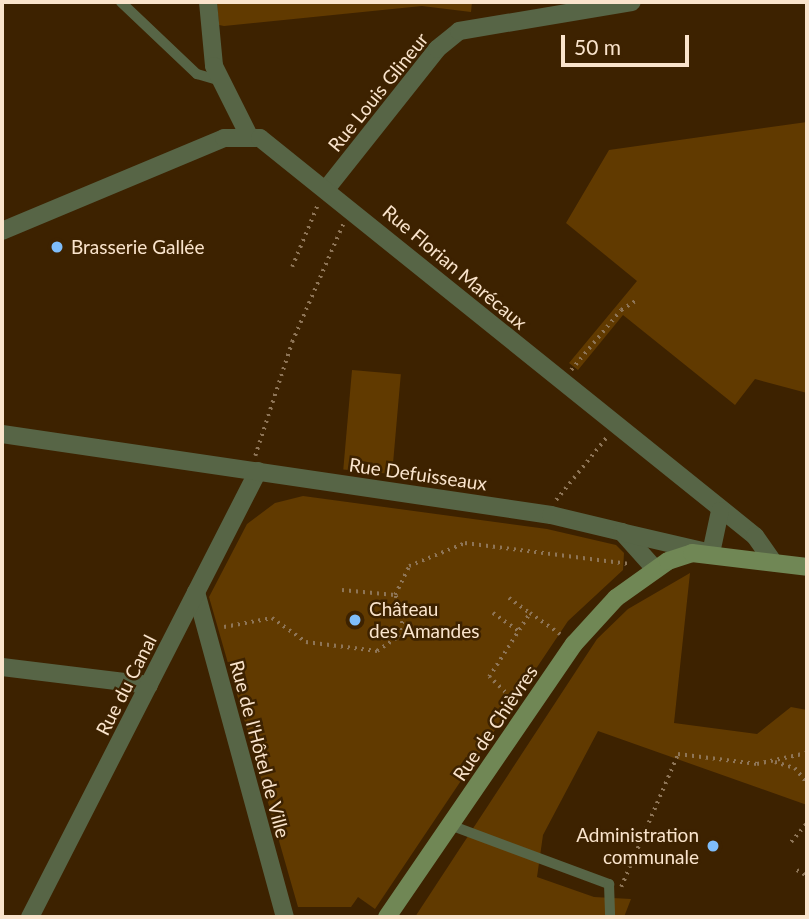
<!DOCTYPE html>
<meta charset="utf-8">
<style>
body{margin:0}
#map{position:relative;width:809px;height:919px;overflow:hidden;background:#3d2200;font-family:Lato,sans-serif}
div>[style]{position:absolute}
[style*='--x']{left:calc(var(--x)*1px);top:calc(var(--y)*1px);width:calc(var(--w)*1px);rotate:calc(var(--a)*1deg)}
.green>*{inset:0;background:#613a00;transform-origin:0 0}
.path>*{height:3.5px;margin-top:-1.75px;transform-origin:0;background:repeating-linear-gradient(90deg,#8e7557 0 2px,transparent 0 7px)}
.service>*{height:10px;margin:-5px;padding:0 5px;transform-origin:5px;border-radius:5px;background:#576546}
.minor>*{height:18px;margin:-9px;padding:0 9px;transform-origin:9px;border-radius:9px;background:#576546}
.tertiary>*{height:18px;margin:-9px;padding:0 9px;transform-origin:9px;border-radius:9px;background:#576546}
.secondary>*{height:18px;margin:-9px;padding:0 9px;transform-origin:9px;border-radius:9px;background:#708755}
.dots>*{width:19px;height:19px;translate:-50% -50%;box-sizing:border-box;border:4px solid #3d2200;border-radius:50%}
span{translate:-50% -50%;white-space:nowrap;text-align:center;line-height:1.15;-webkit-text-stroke:5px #3d2200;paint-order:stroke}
.street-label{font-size:19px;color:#fae4cc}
.poi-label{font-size:19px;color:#fae4cc}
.left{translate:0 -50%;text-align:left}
.right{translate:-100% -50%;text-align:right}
.frame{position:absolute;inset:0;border:4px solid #fae4cc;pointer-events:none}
.scale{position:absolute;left:561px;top:35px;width:128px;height:32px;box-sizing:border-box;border:4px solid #fae4cc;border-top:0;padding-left:9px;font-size:21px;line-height:24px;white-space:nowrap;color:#fae4cc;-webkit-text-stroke:5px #3d2200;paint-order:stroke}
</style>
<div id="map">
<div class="green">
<i style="clip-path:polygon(217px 2px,472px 2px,471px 12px,422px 6px,224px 26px,219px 25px)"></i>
<i style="clip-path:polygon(807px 122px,807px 393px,755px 379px,735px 405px,623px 315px,578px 370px,569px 363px,637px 281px,566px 223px,609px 150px)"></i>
<i style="left:352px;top:370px;width:49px;height:100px;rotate:5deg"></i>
<i style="clip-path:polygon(303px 496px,547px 529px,616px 545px,624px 553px,623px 570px,568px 621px,375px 909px,358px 897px,351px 907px,298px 907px,209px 597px,247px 524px,275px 503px)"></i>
<i style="clip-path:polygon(690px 573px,674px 723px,757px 734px,791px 707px,807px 710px,807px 805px,598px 731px,543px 835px,537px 877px,594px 897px,631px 899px,624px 917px,415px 917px,597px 639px,628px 609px)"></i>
</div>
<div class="path">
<i style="--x:292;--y:267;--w:68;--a:-67.6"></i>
<i style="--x:571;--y:370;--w:78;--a:-50.2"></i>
<i style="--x:621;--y:310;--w:19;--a:-32"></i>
<i style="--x:255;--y:456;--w:120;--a:-72"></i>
<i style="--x:292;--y:342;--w:129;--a:-66.6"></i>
<i style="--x:556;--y:500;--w:80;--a:-51.1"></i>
<i style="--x:342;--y:590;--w:53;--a:5.4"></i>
<i style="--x:395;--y:595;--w:32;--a:-64"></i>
<i style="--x:409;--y:566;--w:61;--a:-22.3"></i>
<i style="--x:465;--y:543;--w:164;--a:7.3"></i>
<i style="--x:509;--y:598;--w:26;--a:36"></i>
<i style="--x:493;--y:613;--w:32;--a:35"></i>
<i style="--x:224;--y:627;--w:49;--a:-10.6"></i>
<i style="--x:272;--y:618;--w:42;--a:35.2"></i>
<i style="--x:306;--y:642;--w:72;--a:7.2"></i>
<i style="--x:377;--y:651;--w:25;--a:-34"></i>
<i style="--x:398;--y:637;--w:20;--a:-75"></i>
<i style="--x:403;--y:618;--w:24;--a:-109"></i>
<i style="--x:515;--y:702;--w:36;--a:-136"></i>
<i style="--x:489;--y:677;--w:76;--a:-57.4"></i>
<i style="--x:530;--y:613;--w:37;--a:35"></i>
<i style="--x:775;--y:762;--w:21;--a:17"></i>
<i style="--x:795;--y:768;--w:19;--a:51"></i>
<i style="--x:791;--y:842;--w:25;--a:-50"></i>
<i style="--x:797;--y:870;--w:12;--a:31"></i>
<i style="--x:621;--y:887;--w:145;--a:-66.8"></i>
<i style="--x:678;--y:754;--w:80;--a:7.2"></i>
<i style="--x:757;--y:764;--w:51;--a:-12.4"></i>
</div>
<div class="service">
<i style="--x:121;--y:2;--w:105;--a:43.5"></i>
<i style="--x:197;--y:74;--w:25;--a:16"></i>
<i style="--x:450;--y:825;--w:170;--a:20.4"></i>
<i style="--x:609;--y:884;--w:33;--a:88"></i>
</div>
<div class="minor">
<i style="--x:208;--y:2;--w:64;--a:84.6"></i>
<i style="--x:214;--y:66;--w:76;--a:63.4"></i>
<i style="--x:327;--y:188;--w:177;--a:-51.6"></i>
<i style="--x:437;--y:49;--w:28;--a:-39"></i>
<i style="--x:459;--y:31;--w:175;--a:-9.5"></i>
<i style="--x:2;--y:231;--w:241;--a:-22.7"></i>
<i style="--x:224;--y:138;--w:36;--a:0"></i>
<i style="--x:260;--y:138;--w:635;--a:38.8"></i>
<i style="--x:755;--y:536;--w:32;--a:55"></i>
<i style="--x:711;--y:553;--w:43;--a:-77.9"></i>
<i style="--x:196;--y:592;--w:337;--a:74.7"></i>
<i style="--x:2;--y:667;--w:148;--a:7"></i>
<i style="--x:30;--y:917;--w:501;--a:-62.92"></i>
</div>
<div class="tertiary">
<i style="--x:2;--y:434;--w:555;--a:8.39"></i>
<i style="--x:551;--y:515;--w:73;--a:13.5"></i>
<i style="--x:622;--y:532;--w:50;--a:48.3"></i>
<i style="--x:625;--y:533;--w:84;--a:13"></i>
</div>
<div class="secondary">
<i style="--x:387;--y:917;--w:331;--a:-55.6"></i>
<i style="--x:574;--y:644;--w:62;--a:-47.6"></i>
<i style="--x:616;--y:598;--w:64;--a:-35.4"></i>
<i style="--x:668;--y:561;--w:25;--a:-18"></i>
<i style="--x:692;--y:553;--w:116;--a:6.9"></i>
</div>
<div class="dots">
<i style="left:57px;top:247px;background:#7fbdfa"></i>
<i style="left:355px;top:620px;background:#7fbdfa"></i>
<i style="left:713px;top:846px;background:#7fbdfa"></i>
</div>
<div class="street-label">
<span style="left:378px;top:92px;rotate:-51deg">Rue Louis Glineur</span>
<span style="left:455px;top:267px;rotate:40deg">Rue Florian Marécaux</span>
<span style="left:418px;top:474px;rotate:8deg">Rue Defuisseaux</span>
<span style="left:126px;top:685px;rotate:-63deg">Rue du Canal</span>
<span style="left:495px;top:723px;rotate:-56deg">Rue de Chièvres</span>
<span style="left:260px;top:749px;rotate:75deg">Rue de l'Hôtel de Ville</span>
</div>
<div class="poi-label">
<span class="left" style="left:71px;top:247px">Brasserie Gallée</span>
<span class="left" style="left:369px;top:620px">Château<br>des Amandes</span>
<span class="right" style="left:699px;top:846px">Administration<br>communale</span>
</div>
<div class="frame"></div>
<div class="scale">50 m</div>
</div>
